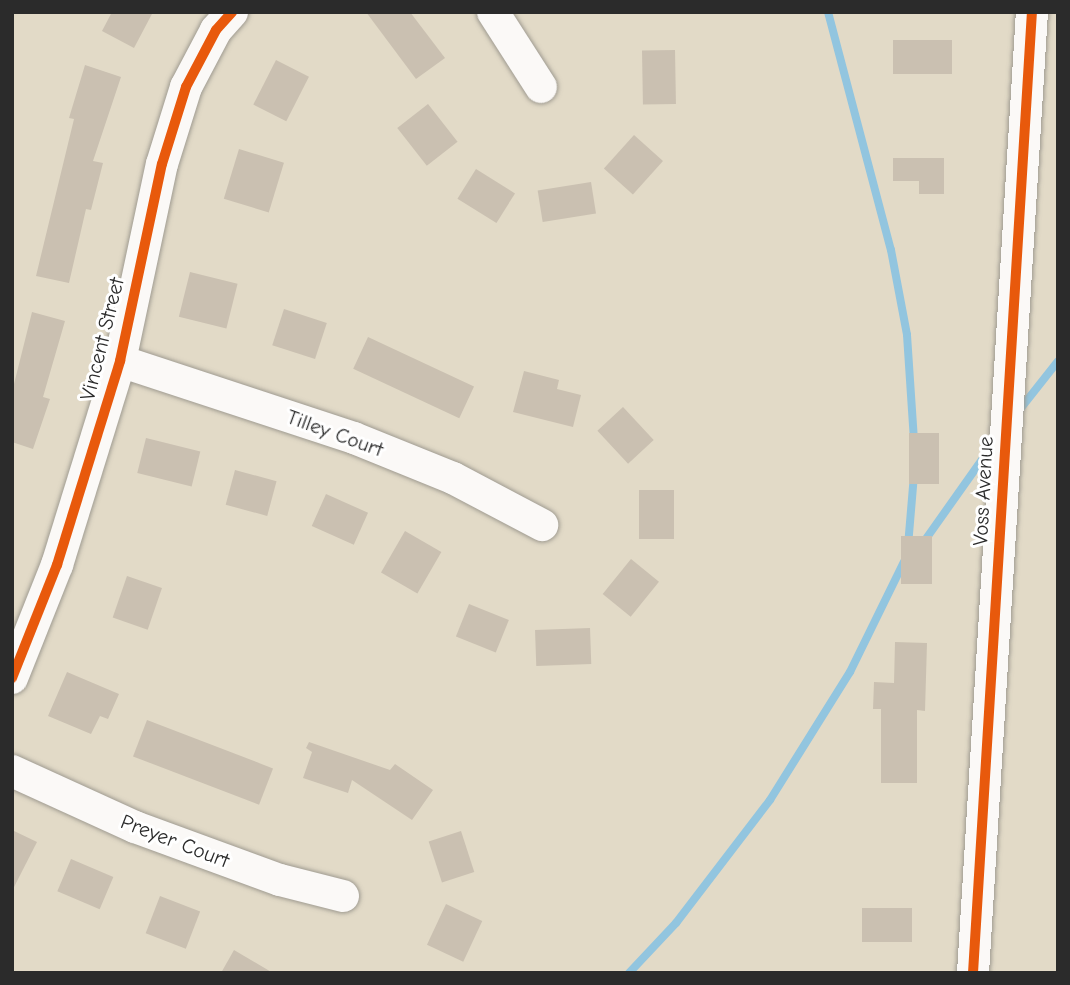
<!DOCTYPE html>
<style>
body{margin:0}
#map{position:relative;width:1070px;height:985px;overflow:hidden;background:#e2dac7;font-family:"Comic Neue",sans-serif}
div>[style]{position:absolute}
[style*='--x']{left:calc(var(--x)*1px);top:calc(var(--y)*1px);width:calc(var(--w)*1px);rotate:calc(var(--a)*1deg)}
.stream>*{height:8px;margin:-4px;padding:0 4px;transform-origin:4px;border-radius:4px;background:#92c5df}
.building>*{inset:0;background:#cac0b1;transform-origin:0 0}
.roads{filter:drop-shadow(0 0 2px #9f9b91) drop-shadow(0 0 2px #9f9b91)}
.minor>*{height:32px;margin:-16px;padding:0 16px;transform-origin:16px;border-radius:16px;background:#fbf9f7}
.cycleway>*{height:10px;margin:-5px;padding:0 5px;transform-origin:5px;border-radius:5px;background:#e8590c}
span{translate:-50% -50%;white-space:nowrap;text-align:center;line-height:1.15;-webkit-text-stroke:6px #fff;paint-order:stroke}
.street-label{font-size:21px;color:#2b2b2b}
.frame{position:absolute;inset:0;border:14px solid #2b2b2b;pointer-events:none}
</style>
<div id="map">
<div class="stream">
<i style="--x:828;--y:12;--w:246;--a:75.2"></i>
<i style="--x:891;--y:250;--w:86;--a:79.3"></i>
<i style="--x:907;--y:335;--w:106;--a:86.2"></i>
<i style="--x:1017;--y:413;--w:66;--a:-51.7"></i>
<i style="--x:923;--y:543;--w:126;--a:-54.7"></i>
<i style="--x:908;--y:546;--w:71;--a:-85.2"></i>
<i style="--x:629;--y:973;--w:69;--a:-46.8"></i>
<i style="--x:676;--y:923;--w:155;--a:-52.6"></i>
<i style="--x:770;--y:800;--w:151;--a:-58"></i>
<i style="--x:850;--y:672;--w:123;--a:-63.9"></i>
</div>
<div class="building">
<i style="clip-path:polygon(112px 12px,153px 12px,134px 48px,102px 31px)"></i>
<i style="clip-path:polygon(366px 12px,410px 12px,445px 58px,416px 79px)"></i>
<i style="left:893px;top:40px;width:59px;height:34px"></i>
<i style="left:675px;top:50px;width:54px;height:33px;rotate:89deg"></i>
<i style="left:276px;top:60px;width:37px;height:50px;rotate:27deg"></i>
<i style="clip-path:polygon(85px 65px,121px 77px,93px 161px,103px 163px,91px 210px,86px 209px,69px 283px,36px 276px,74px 119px,69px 118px)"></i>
<i style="left:428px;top:104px;width:48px;height:39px;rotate:52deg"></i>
<i style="left:634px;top:135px;width:39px;height:45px;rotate:42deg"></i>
<i style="left:239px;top:149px;width:47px;height:52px;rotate:17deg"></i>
<i style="clip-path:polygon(893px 158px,944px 158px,944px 194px,919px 194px,919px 181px,893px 181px)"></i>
<i style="left:476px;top:169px;width:46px;height:35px;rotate:32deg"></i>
<i style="left:591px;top:182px;width:32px;height:54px;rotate:81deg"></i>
<i style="left:190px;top:272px;width:49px;height:46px;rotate:14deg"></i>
<i style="left:284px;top:309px;width:45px;height:38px;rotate:18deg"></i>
<i style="clip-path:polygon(32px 312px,65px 321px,43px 397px,50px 399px,33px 449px,12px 442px,12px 392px)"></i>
<i style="left:368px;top:337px;width:117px;height:35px;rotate:25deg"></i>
<i style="clip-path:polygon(524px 371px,559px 380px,557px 389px,581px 395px,573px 427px,513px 412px)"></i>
<i style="left:623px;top:407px;width:45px;height:35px;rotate:47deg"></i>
<i style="left:909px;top:433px;width:30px;height:51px"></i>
<i style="left:146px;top:438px;width:56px;height:36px;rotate:14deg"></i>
<i style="left:235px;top:470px;width:43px;height:36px;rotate:15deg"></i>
<i style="left:639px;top:490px;width:35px;height:49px"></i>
<i style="left:326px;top:494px;width:46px;height:35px;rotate:24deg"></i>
<i style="left:405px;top:531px;width:42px;height:48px;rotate:30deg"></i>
<i style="left:901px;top:536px;width:31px;height:48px"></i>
<i style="left:631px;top:559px;width:36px;height:45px;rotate:39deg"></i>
<i style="left:127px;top:576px;width:37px;height:44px;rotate:19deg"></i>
<i style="left:469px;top:604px;width:43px;height:35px;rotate:22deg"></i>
<i style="left:590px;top:628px;width:36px;height:55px;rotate:88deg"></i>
<i style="clip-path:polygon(895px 642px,927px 643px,925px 711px,917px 710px,917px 783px,881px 783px,881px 709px,873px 709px,874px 682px,894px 683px)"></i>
<i style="clip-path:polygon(67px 672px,119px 694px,108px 719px,100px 716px,91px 734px,48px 716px)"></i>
<i style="left:147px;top:720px;width:135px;height:39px;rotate:21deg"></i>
<i style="clip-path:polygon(309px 742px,390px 770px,395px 764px,433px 790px,412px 820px,352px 780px,348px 793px,303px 778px,312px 752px,306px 748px)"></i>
<i style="clip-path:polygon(12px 830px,37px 842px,12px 891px)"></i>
<i style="left:461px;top:831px;width:43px;height:34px;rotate:72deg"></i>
<i style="left:71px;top:859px;width:46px;height:35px;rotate:23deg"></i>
<i style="left:160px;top:896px;width:43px;height:40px;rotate:21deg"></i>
<i style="left:446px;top:904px;width:40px;height:45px;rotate:25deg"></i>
<i style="left:862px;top:908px;width:50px;height:34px"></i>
<i style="clip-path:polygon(234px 950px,273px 973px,221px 973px)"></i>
</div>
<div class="roads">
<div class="minor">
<i style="--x:493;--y:12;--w:89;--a:57.4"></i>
<i style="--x:120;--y:361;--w:246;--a:18.2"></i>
<i style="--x:354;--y:438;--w:107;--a:22"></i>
<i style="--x:453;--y:478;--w:101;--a:27.8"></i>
<i style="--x:12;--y:678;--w:122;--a:-68.3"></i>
<i style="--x:57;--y:565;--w:214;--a:-72.8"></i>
<i style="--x:120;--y:361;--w:201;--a:-78"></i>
<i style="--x:162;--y:164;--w:81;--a:-72.7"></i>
<i style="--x:186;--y:87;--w:64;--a:-62.2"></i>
<i style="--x:216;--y:30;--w:24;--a:-48"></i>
<i style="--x:12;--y:771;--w:135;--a:24.5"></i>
<i style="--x:135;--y:827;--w:154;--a:20.1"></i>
<i style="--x:280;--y:880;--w:65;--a:14.3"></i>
<i style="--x:973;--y:973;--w:963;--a:-86.49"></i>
</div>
</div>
<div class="cycleway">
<i style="--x:12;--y:678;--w:122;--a:-68.3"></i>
<i style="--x:57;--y:565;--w:214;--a:-72.8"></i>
<i style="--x:120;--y:361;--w:201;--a:-78"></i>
<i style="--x:162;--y:164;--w:81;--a:-72.7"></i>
<i style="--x:186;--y:87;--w:64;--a:-62.2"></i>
<i style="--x:216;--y:30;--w:24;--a:-48"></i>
<i style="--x:973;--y:973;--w:963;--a:-86.49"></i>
</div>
<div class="street-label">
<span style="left:102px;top:339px;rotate:-76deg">Vincent Street</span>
<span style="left:335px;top:433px;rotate:20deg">Tilley Court</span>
<span style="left:983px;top:491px;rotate:-87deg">Voss Avenue</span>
<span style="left:175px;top:841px;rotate:21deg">Preyer Court</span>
</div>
<div class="frame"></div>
</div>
